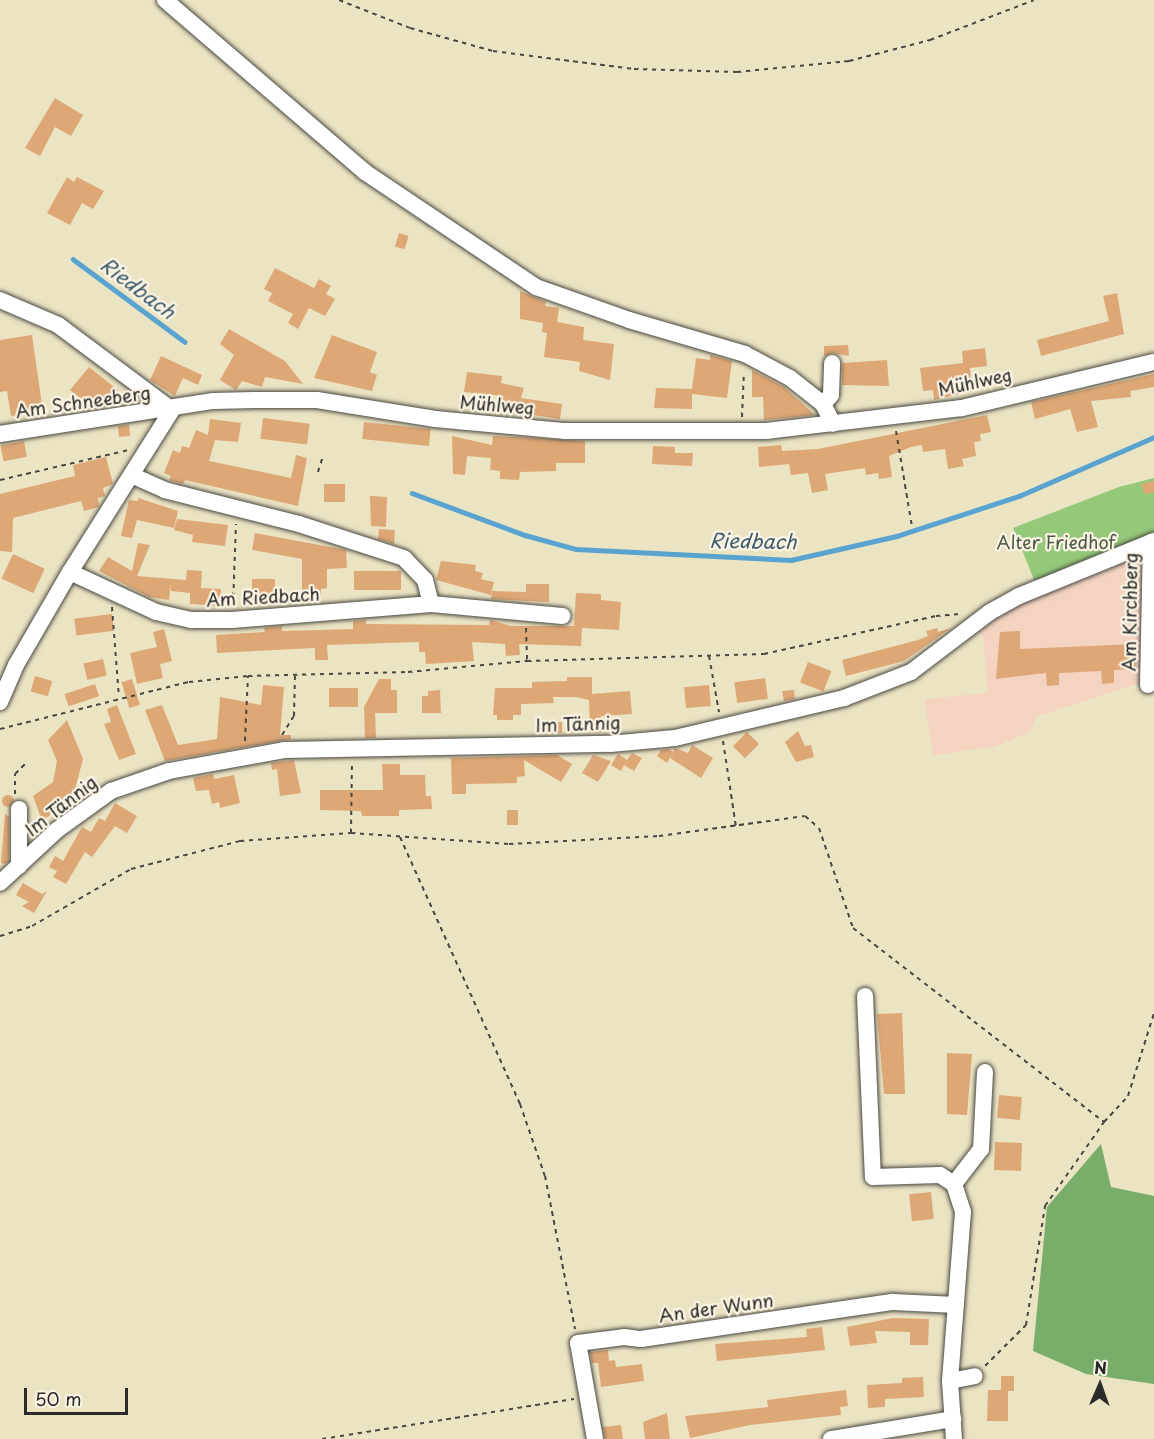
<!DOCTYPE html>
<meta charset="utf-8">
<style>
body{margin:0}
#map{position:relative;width:1154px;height:1439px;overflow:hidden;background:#ebe4c3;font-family:"Playpen Sans",sans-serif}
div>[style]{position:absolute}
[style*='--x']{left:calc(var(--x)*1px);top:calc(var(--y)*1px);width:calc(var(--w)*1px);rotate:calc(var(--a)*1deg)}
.built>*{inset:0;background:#f4d3c1}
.green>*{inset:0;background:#95c97a}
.forest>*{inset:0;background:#78ad6a}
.stream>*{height:4.5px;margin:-2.25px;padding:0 2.25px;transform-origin:2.25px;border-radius:2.25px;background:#59a3d0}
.building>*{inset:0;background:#dea776;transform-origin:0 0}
.round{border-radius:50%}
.path>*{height:2px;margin-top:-1px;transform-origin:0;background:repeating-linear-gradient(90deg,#484742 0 4.5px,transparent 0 9px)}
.roads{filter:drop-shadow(0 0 2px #484742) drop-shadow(0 0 2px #484742)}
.minor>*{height:16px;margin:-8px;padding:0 8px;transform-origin:8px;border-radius:8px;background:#fff}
span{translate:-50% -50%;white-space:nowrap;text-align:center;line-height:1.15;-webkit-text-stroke:4.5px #fcf5e5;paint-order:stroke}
.street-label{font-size:18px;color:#2b2b2b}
.park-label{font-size:18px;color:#4b5a43}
.water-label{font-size:20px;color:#3d5b6d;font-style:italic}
.north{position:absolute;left:1070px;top:1355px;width:60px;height:60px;-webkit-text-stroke:4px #fcf5e5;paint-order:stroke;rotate:2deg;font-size:16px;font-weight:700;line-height:24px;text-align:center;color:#2b2b2b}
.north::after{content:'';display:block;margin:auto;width:21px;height:27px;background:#2b2b2b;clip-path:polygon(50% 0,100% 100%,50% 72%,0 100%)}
.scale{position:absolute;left:24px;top:1388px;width:104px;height:27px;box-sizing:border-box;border:3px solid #2b2b2b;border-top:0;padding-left:8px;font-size:18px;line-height:21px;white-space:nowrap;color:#2b2b2b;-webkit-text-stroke:4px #fcf5e5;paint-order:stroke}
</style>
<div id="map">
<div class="built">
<i style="clip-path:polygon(1144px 551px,1142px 682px,1036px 717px,1029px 732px,994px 747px,933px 755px,925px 699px,988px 693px,982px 627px,1018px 603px)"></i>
</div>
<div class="green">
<i style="clip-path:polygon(1154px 478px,1154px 535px,1035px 582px,1013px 528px,1119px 487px)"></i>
</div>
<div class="forest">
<i style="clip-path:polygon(1101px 1144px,1111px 1187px,1154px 1196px,1154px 1384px,1086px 1374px,1033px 1351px,1047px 1207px)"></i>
</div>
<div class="stream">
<i style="--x:73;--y:259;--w:139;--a:36.5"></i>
<i style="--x:412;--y:493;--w:121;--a:20.4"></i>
<i style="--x:525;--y:535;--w:53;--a:15.4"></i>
<i style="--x:576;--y:549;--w:215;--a:2.9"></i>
<i style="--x:791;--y:560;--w:109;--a:-12.8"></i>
<i style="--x:897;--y:536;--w:128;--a:-18.2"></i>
<i style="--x:1019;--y:496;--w:147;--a:-23.6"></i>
</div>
<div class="building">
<i style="clip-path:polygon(55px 98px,83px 115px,71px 136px,55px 127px,40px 156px,25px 148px)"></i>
<i style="clip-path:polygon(67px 177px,74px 182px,77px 177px,104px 191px,93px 209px,82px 203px,70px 225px,47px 213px)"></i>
<i style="left:399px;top:233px;width:10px;height:14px;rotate:17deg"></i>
<i style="clip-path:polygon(275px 268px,314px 288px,319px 279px,331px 286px,326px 294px,335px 299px,325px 316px,309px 308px,298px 329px,288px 323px,293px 314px,268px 301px,272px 293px,264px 289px)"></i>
<i style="clip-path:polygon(520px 291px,546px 302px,545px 306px,559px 308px,557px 322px,584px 327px,583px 340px,614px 344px,610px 380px,579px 371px,580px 362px,544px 357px,547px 333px,542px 332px,543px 323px,520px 319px)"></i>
<i style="clip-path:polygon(1117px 293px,1124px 334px,1041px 356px,1037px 340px,1109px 321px,1103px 296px)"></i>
<i style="clip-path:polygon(229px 329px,285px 361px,303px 384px,265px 377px,262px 387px,242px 381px,236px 390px,220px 380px,234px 355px,220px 344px)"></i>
<i style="clip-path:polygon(32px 335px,43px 412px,11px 416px,7px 391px,0 392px,0 340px)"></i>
<i style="clip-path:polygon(332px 335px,377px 352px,370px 372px,377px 375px,372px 391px,314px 378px)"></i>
<i style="clip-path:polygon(848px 345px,849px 356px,832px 353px,824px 356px,824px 346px)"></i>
<i style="clip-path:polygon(985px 348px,987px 366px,970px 368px,972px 391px,934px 400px,933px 390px,923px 391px,920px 368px,963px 363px,962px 351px)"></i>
<i style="clip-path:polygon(710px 355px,732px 361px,727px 398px,692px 394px,692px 409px,654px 408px,656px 388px,692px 389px,696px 358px,710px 360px)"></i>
<i style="clip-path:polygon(161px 356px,202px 375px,198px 385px,183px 378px,175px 396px,150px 380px)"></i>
<i style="clip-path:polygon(887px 360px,889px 386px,842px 385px,842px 363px)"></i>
<i style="clip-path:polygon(89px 367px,118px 390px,104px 407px,94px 409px,70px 390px)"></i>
<i style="clip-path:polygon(752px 370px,784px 387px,815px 415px,764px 420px,763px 397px,752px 397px)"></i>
<i style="clip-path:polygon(467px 372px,502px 376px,501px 383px,524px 388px,521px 398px,562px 404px,560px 419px,500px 410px,503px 396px,464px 392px)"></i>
<i style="clip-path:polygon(1154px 374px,1154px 387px,1130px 391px,1131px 397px,1091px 401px,1098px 427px,1077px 432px,1070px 409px,1035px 419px,1031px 402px)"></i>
<i style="clip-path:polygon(987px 415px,991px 432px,980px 434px,981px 441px,974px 442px,976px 456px,962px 459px,964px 466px,948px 469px,945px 449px,923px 452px,922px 445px,911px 447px,889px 456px,892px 477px,879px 479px,878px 473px,866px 475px,865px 468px,825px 474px,828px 490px,812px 493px,808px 473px,791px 475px,789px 464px,759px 467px,758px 447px,781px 445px,782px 451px,818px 449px)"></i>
<i style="left:263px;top:418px;width:47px;height:21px;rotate:7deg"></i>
<i style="clip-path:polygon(210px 419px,241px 423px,238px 442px,215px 440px,209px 461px,291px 478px,296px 455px,307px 458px,298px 506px,185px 480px,183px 484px,169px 480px,171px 476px,164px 473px,173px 450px,180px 453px,182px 446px,189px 448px,196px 430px,208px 435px)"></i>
<i style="left:364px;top:422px;width:67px;height:17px;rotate:6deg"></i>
<i style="left:129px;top:425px;width:11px;height:11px;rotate:85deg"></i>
<i style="clip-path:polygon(452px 436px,492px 445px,493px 436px,585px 441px,585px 463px,556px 463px,556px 471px,520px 472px,519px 480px,500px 479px,500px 471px,490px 470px,491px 458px,467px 456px,465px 475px,453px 474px)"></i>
<i style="left:24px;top:441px;width:16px;height:24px;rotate:79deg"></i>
<i style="clip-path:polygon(653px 446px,675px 447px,675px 453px,693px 453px,692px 466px,652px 464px)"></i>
<i style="clip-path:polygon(106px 457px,113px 484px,103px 488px,105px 496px,98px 498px,99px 507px,84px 511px,81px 501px,13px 518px,12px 552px,0 551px,0 494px,75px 476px,73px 465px)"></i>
<i style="clip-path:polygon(1154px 481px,1154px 492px,1144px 494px,1141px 484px)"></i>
<i style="left:324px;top:484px;width:21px;height:18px"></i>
<i style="clip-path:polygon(370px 496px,387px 497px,386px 527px,371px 526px)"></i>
<i style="clip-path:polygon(138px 498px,178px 511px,174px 528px,137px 520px,132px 538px,121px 536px,129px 500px,138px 501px)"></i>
<i style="clip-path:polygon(177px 519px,228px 525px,225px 546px,192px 542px,193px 535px,174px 530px)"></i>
<i style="clip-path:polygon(379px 529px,395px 530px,394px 544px,378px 539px)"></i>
<i style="clip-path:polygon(255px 533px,346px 550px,347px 568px,327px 569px,327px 588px,321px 589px,321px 596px,302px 596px,302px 559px,252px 550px)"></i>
<i style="clip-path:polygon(138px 543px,150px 545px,137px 576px,186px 580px,187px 570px,202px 571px,201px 588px,221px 589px,220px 606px,190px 604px,190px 593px,171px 591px,171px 584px,169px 600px,149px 597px,99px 571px,108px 557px,132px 571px)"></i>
<i style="left:13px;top:554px;width:35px;height:27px;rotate:25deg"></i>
<i style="clip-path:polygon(441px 561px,476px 565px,475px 571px,483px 573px,481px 579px,494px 582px,491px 595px,436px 580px)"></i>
<i style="left:354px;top:571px;width:47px;height:19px"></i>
<i style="clip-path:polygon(252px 579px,275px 579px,275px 597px,282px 597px,282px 605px,252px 603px)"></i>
<i style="clip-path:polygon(526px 584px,549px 584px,549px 602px,491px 599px,492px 591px,526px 592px)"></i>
<i style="clip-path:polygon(576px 593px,601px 594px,601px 600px,621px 602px,619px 630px,582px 628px,581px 646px,519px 644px,520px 655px,506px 656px,505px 644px,472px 642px,474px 661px,426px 664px,425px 652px,419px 652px,419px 642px,327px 645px,328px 660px,315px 660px,315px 648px,217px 653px,216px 635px,265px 632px,264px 628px,282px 626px,282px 631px,353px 629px,353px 621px,366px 620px,366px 624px,489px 625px,490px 620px,511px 626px,574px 626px)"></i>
<i style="left:112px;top:614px;width:17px;height:38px;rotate:83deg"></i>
<i style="clip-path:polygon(937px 628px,938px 632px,951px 628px,904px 661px,846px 676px,842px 660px,918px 640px,928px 636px,926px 631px)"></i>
<i style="clip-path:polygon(164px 629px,172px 661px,160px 664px,163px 678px,137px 684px,130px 653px,157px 647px,153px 632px)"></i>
<i style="clip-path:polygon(1020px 631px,1020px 649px,1135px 644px,1136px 669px,1114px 670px,1114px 683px,1102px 684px,1101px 671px,1059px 673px,1059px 685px,1047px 686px,1046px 673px,996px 679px,1000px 632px)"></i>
<i style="left:103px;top:659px;width:17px;height:20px;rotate:77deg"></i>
<i style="left:808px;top:662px;width:25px;height:22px;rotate:21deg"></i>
<i style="left:35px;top:676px;width:18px;height:16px;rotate:16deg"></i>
<i style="clip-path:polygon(567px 677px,592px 677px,592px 694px,630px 691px,632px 714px,601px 716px,601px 732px,590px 733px,589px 700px,576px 697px,553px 697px,554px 703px,521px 704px,521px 715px,513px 715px,513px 720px,497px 720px,497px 715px,493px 715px,495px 688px,532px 688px,532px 682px,567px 681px)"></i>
<i style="left:765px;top:678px;width:21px;height:31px;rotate:82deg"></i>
<i style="left:132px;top:679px;width:27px;height:11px;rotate:73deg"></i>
<i style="clip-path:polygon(379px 679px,391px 679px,391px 690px,397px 690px,397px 713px,375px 713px,376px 738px,365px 738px,364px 707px)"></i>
<i style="left:95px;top:684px;width:13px;height:32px;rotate:72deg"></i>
<i style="clip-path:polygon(263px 685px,284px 687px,280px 735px,291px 735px,291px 739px,165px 761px,145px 710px,162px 705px,178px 745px,217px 739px,220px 697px,261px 705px)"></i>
<i style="left:709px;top:685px;width:21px;height:25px;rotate:85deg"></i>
<i style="left:329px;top:688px;width:29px;height:19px"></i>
<i style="clip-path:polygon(440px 690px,441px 713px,422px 713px,422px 696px,428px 696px,428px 691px)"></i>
<i style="clip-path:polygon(794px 690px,795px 699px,784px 701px,782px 691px)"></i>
<i style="clip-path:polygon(117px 705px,136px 754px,119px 760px,104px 724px,111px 722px,107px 709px)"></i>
<i style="clip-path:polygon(67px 720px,83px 759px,73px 797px,42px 821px,33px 796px,53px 782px,57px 761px,48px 740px)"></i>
<i style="left:550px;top:722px;width:12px;height:11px"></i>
<i style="clip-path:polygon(798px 731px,805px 746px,811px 745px,814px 757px,796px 762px,785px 742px)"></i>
<i style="left:747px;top:732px;width:17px;height:20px;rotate:45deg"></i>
<i style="clip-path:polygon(692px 745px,713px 758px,701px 778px,670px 758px,675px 748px,688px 753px)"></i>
<i style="clip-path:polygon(669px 749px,673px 752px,667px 763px,657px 756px,661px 750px)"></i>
<i style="clip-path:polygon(632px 753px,642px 758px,634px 771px,624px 765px,621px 771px,611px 765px,618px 754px,627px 760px)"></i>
<i style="clip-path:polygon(557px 755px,572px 764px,561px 782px,524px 760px,525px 776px,517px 777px,517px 783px,466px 784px,466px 794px,452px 794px,451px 758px)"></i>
<i style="clip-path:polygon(593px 755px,611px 761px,598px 782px,582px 773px)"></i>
<i style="clip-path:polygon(294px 760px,301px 793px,280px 796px,277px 769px,272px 770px,271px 763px)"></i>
<i style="clip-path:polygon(382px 764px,400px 764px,400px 775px,425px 775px,426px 796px,431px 796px,432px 809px,399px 810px,399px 816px,362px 816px,361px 811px,320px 810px,320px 790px,383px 790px)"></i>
<i style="clip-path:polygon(213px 774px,214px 779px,234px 775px,240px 803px,220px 808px,219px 802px,212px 804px,209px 790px,196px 791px,193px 778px)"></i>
<i class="round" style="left:2px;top:795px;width:12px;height:12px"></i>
<i style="clip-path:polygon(115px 803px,137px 816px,127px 833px,115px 826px,92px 857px,85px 852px,66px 884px,53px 877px,57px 871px,49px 867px,55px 856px,63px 861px,82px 827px,91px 832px,99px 818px,105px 821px)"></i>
<i style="left:507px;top:810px;width:11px;height:15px"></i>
<i style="clip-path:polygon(5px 814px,9px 817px,9px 861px,5px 864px,1px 863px)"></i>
<i style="clip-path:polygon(23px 883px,42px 894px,47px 891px,34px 913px,22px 906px,29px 902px,16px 895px)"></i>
<i style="clip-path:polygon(902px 1013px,905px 1094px,884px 1094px,877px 1014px)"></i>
<i style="clip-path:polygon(947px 1053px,972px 1054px,967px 1115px,947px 1114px)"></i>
<i style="left:999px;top:1095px;width:23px;height:23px;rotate:5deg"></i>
<i style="left:995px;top:1142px;width:27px;height:28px;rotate:2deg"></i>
<i style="left:931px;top:1192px;width:27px;height:22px;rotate:84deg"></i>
<i style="clip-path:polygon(893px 1318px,929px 1319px,928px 1345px,910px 1345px,910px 1332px,875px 1331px,877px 1343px,850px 1346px,847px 1327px)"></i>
<i style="clip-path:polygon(822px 1327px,825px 1350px,717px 1361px,715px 1344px,807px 1337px,806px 1329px)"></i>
<i style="clip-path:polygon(608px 1350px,609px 1361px,615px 1360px,616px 1367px,642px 1364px,644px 1381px,601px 1387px,598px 1363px,592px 1363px,590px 1352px)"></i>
<i style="clip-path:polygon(1001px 1376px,1014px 1376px,1014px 1391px,1008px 1391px,1008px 1421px,987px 1421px,988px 1390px,1001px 1390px)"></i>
<i style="clip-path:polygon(923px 1377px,924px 1397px,885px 1399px,885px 1407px,868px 1408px,867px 1385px,902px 1383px,902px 1378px)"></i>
<i style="clip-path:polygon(846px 1390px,848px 1406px,840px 1407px,841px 1415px,750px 1425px,690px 1438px,685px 1416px,768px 1407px,767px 1400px)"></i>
<i style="clip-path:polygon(667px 1413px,670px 1439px,645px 1439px,643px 1422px)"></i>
<i style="clip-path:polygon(621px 1425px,623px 1439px,605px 1439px,603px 1427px)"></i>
</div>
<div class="path">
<i style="--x:339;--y:0;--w:76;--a:21.5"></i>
<i style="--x:410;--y:28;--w:86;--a:15.5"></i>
<i style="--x:493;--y:51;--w:142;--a:7.3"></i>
<i style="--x:634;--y:69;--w:103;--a:1.7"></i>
<i style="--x:737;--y:72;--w:113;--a:-5.6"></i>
<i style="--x:849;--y:61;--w:84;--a:-14.5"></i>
<i style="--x:930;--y:40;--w:111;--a:-21"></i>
<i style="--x:742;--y:417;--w:45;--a:-87.5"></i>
<i style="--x:896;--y:431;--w:97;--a:80.5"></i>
<i style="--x:318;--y:472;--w:14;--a:-73"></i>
<i style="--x:0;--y:480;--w:132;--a:-13.1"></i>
<i style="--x:233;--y:606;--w:82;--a:-87.9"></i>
<i style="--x:112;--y:607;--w:90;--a:85.6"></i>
<i style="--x:526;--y:628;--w:33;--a:88"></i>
<i style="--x:709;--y:656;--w:57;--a:79.9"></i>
<i style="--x:0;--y:729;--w:195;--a:-14"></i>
<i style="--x:189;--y:682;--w:59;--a:-5.8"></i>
<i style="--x:248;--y:676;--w:160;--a:-1.4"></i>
<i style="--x:408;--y:672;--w:120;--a:-5.3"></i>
<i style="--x:527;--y:661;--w:237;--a:-1.7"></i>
<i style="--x:764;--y:654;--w:176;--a:-12.5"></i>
<i style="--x:936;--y:616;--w:24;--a:-5"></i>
<i style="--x:282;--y:735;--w:22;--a:-58"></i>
<i style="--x:294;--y:716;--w:40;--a:-88.6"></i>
<i style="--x:245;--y:741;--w:65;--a:-87.4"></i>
<i style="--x:723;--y:741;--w:87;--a:81.4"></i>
<i style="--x:15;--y:794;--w:20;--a:-90"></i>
<i style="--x:15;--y:774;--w:16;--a:-45"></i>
<i style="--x:351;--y:833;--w:69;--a:-89.2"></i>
<i style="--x:400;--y:837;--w:293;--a:65.8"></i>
<i style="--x:520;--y:1104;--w:76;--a:70.9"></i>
<i style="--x:545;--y:1176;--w:156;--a:78.9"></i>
<i style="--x:0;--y:936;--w:34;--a:-17"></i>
<i style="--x:32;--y:926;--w:114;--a:-29.9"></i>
<i style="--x:131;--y:869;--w:113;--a:-14.4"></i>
<i style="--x:240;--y:841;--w:111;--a:-4.1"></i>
<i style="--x:351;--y:833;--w:158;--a:4"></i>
<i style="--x:509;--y:844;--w:150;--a:-3.1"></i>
<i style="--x:659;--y:836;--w:147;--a:-7.8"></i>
<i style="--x:805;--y:816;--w:18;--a:41"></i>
<i style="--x:819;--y:828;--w:106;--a:71.2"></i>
<i style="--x:853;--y:928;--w:317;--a:37.7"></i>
<i style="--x:985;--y:1366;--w:58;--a:-45"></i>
<i style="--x:1026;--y:1325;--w:121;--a:-80.9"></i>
<i style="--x:1045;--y:1206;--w:103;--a:-54.9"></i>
<i style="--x:1104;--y:1122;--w:35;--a:-47"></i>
<i style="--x:1128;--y:1096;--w:87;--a:-72.6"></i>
<i style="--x:322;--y:1439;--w:255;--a:-9"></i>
</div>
<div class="roads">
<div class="minor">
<i style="--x:165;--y:0;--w:264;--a:40.7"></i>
<i style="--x:365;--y:172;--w:206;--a:33.9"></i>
<i style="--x:536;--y:287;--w:99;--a:19.5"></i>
<i style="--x:629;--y:320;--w:121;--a:16.3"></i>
<i style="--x:745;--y:354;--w:51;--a:28.1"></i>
<i style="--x:790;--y:378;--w:42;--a:38.2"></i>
<i style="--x:823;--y:404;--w:22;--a:63"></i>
<i style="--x:0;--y:300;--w:63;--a:23.3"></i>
<i style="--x:58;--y:325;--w:142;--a:36.7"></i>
<i style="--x:823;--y:404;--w:12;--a:-48"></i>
<i style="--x:831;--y:395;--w:32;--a:-88"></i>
<i style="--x:0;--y:434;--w:216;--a:-8.8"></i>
<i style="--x:213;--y:401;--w:41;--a:-1.4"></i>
<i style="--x:254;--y:400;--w:63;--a:0"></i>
<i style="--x:317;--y:400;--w:120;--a:9.1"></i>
<i style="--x:435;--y:419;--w:131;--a:5.3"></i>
<i style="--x:565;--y:431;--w:201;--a:0"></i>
<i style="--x:766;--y:431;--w:197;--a:-6.7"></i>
<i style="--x:962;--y:408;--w:197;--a:-13.5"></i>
<i style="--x:70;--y:572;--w:95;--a:24.9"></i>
<i style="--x:156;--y:612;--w:37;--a:13"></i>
<i style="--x:192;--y:620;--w:40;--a:0"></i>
<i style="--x:232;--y:620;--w:200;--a:-4.6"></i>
<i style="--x:431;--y:604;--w:25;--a:-104"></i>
<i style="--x:425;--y:580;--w:30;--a:-134"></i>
<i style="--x:404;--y:558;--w:110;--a:-162.1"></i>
<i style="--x:299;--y:524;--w:138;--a:-165.8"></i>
<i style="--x:165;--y:490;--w:37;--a:-156"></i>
<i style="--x:431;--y:604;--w:132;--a:5.2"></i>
<i style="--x:1148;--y:685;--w:143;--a:-88.8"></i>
<i style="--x:0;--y:702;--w:40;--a:-66.6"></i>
<i style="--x:16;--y:665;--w:108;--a:-59.9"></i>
<i style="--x:70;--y:572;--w:191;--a:-57.8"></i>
<i style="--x:19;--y:866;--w:57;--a:-90"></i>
<i style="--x:0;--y:883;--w:78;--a:-42.9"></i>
<i style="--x:57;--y:830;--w:67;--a:-35.8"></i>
<i style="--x:111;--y:791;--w:61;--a:-19"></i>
<i style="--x:169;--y:771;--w:117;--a:-10.3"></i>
<i style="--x:284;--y:750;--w:326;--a:-1.1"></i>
<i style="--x:610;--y:744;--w:65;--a:-5.3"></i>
<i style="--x:675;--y:738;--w:174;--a:-13.3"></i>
<i style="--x:844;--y:698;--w:72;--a:-21.2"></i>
<i style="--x:911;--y:672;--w:99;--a:-37.2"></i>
<i style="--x:990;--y:612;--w:33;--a:-29"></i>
<i style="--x:1019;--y:596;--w:146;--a:-22.2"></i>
<i style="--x:865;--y:996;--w:181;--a:87.5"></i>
<i style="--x:873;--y:1177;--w:67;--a:-1.7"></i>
<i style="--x:940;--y:1175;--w:17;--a:33"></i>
<i style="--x:954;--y:1184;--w:29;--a:72"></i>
<i style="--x:963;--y:1212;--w:169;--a:94.4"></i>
<i style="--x:950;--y:1381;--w:58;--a:86.1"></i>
<i style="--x:954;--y:1184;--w:44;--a:-52.4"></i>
<i style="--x:981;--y:1149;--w:77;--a:-87"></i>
<i style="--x:950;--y:1381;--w:25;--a:-11"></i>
<i style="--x:595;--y:1439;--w:97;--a:-100"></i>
<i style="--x:578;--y:1343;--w:46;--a:-7.4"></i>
<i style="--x:624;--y:1337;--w:17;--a:7"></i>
<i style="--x:641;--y:1339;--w:255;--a:-8.4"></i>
<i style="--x:893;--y:1302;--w:63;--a:2.7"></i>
<i style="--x:831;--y:1439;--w:124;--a:-9.3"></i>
</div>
</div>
<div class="street-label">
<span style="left:975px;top:382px;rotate:-12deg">Mühlweg</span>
<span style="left:83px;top:402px;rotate:-8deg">Am Schneeberg</span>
<span style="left:497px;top:405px;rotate:5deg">Mühlweg</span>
<span style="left:263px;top:597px;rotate:-3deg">Am Riedbach</span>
<span style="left:1130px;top:612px;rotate:-89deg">Am Kirchberg</span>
<span style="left:578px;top:724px;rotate:-2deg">Im Tännig</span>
<span style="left:61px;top:806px;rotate:-38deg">Im Tännig</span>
<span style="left:716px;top:1308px;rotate:-8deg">An der Wunn</span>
</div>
<div class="park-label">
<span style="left:1056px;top:542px">Alter Friedhof</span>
</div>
<div class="water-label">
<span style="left:138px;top:288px;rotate:37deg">Riedbach</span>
<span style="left:753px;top:541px;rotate:1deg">Riedbach</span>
</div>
<div class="north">N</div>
<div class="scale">50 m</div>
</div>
